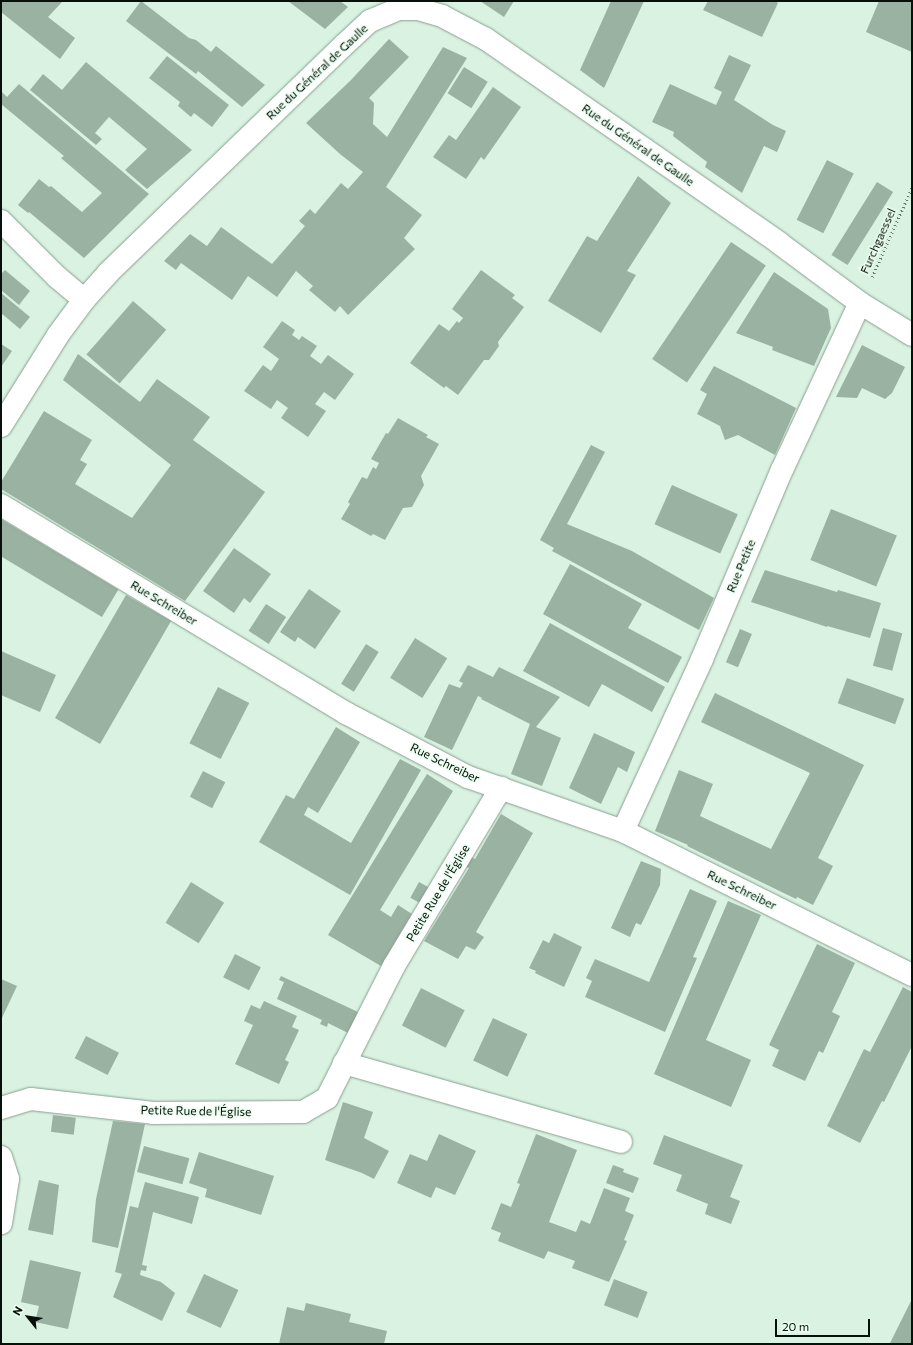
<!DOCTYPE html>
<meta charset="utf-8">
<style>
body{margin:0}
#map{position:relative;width:913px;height:1345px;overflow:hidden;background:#d9f2e1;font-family:Commissioner,sans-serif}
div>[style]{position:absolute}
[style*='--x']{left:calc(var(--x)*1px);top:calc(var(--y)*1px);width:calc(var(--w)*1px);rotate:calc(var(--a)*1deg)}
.building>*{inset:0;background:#9ab2a2;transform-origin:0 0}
.path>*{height:2.5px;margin-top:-1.25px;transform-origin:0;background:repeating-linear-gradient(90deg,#68796e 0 1px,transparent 0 4px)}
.roads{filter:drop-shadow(0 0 1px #889f8f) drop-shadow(0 0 1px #889f8f)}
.minor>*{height:22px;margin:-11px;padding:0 11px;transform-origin:11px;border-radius:11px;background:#fff}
.tertiary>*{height:22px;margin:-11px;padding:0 11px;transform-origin:11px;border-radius:11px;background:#fff}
span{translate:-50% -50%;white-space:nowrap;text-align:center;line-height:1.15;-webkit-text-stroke:3px #eafef0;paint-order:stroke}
.street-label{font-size:12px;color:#07100a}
.frame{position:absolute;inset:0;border:2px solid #07100a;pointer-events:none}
.north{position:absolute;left:8px;top:1297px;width:40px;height:40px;-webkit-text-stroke:3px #eafef0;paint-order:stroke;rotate:300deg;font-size:11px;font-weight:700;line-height:16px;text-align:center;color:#07100a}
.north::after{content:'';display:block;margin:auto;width:14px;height:18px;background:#07100a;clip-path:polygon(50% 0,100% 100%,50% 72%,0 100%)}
.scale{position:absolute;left:775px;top:1319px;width:95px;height:18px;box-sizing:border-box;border:2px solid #07100a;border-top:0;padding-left:5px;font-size:12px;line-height:14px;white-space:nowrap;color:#07100a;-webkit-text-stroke:3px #eafef0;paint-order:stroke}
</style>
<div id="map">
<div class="building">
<i style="clip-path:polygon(1px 1px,63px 1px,48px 17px,75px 38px,60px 59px,1px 12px)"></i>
<i style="clip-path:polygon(141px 1px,189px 38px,196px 40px,211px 52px,216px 46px,265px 85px,242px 107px,198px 71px,196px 74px,126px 21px)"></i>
<i style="clip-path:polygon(288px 1px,340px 1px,348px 7px,325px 29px)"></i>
<i style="clip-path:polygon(480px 1px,514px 1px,504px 17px)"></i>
<i style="clip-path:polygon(611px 1px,644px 1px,604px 88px,580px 70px)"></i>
<i style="clip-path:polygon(708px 1px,775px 1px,778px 3px,762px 37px,703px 10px)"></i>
<i style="clip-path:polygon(879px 1px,912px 1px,912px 52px,866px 32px)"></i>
<i style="clip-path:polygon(389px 39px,409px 57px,369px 98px,374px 103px,373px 124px,387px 137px,443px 47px,467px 58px,386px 187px,422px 215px,404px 238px,415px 249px,348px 315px,340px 306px,335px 312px,309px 290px,313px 286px,296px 271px,277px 297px,248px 276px,232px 300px,181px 263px,176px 270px,164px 261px,190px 234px,207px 246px,221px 227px,272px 264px,305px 226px,299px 221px,310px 209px,315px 214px,341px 183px,348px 189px,363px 172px,340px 154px,306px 123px,351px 80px)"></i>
<i style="clip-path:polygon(729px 55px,751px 65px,734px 100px,773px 125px,786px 131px,777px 152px,764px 146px,742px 193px,705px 167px,707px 162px,673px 136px,674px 132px,652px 122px,670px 84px,716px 105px,722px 92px,714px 88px)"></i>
<i style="clip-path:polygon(167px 56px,229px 105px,212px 127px,194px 113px,191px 117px,178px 106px,180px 102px,149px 78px)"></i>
<i style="clip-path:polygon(86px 62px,192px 150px,147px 189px,125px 170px,147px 149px,109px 117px,95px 133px,102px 139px,96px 145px,30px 90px,43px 74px,62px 90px)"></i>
<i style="left:464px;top:67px;width:28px;height:31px;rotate:32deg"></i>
<i style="clip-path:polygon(19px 84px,149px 194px,84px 258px,29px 212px,28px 213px,18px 205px,39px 179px,49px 187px,51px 186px,82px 212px,102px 193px,61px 158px,64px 156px,1px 104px,1px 91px,7px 97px)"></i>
<i style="clip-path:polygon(493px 87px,521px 107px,484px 160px,481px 157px,466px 179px,433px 157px,449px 135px,456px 140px)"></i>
<i style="left:827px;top:160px;width:30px;height:67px;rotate:27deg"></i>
<i style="clip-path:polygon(638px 176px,671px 203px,627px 271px,636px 275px,601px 333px,548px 301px,587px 236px,597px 241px)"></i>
<i style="left:877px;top:182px;width:19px;height:86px;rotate:32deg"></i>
<i style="left:731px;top:242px;width:42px;height:141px;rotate:34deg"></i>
<i style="clip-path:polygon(5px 270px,30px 291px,19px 305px,1px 290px,1px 274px)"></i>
<i style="clip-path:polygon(481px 270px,515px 295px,512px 298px,524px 307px,498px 342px,499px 346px,489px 360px,484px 360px,458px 395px,446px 386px,444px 388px,410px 363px,439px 324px,449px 331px,457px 321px,459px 323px,463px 318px,452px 309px)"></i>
<i style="clip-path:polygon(774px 272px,828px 309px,831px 328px,814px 366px,772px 350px,773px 347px,736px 333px)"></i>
<i style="clip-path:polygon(1px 293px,30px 317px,20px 329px,1px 313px)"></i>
<i style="left:133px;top:301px;width:44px;height:71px;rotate:41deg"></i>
<i style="clip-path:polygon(282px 321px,295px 330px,292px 335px,299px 340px,302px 336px,317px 346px,310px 356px,321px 364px,328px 355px,354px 374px,335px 400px,324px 392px,315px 404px,326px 411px,308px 437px,281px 418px,288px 408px,277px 400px,271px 409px,244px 391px,263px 365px,271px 371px,279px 359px,263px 347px)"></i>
<i style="clip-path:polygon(1px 344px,12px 351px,1px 367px)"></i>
<i style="clip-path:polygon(862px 345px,905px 367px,892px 393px,885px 399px,862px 388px,857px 398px,836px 397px)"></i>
<i style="clip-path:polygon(78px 354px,140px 402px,157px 379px,210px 417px,193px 440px,265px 492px,185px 601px,1px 489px,1px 482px,44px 411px,92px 440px,80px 460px,87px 464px,75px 484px,132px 518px,171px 465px,63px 380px)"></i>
<i style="clip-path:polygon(714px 366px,796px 408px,775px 455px,738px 435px,725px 440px,720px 426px,697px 414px,707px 394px,700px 390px)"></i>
<i style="clip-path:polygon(398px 418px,428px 435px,426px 437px,439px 444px,421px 476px,424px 485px,412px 507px,403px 508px,385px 540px,373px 534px,371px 536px,341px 519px,350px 504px,348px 502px,362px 477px,367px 479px,373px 467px,376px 469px,379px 463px,371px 459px,386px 433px,388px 434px)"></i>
<i style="clip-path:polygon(591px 445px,605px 452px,567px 524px,632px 551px,714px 598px,699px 630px,552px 551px,554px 548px,540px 540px)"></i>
<i style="left:672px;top:485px;width:72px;height:43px;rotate:24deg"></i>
<i style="left:831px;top:509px;width:71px;height:55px;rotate:22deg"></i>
<i style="left:1px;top:519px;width:137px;height:32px;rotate:31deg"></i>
<i style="clip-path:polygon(234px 548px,271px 574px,250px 603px,244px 598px,234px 613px,203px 591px)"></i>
<i style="clip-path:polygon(570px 564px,642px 604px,628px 628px,682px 657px,668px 683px,543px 614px)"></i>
<i style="clip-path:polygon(765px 570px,837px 592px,838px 590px,881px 603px,870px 638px,827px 626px,827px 627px,751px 602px)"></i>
<i style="clip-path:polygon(309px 589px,341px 611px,315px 649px,298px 637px,295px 642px,280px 632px)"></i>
<i style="left:126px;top:595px;width:52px;height:142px;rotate:30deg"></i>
<i style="left:266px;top:604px;width:24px;height:32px;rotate:33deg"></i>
<i style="clip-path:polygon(550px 623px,665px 687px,652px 712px,602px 684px,589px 707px,523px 671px)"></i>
<i style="left:883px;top:628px;width:20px;height:39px;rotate:15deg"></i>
<i style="left:740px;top:629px;width:13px;height:36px;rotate:23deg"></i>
<i style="left:415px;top:638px;width:38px;height:47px;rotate:32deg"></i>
<i style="left:366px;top:644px;width:15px;height:47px;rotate:32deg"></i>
<i style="clip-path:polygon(1px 651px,56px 675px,40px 712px,1px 695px)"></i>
<i style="clip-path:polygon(468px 665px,493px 677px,499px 667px,560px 697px,536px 727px,561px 738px,542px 786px,511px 774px,530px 724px,481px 699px,482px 698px,478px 696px,452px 750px,424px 737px,449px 684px,460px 688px,463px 683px,459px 681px)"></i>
<i style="left:847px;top:678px;width:61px;height:27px;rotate:20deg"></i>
<i style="left:218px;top:687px;width:35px;height:63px;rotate:27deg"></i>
<i style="clip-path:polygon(715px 693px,864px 765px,818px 858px,833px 866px,813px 905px,797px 897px,796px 899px,687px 846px,688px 845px,655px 831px,679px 770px,713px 784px,700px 816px,771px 849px,810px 773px,701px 722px)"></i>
<i style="clip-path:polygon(336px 727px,360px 742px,318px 813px,308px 807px,304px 815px,351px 843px,400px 759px,421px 770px,350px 895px,259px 842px,286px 795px,294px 799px)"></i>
<i style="clip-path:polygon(594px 733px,635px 752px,627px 772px,618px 767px,601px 804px,569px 788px)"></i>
<i style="left:203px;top:771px;width:25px;height:29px;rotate:27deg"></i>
<i style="clip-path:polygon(427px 774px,453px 791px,380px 910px,391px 917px,398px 905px,412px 914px,381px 966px,328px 935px)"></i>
<i style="clip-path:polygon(501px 814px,533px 833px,476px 932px,484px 937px,475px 950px,466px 946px,458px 959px,424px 941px,469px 868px,466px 867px,471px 857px,475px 859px)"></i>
<i style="clip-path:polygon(641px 861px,661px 869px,660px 885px,641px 925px,636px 923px,630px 937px,611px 928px)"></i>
<i style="left:191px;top:882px;width:39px;height:48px;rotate:32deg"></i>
<i style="left:419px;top:882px;width:13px;height:18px;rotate:29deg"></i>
<i style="clip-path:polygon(690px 889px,717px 901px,693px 957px,697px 958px,665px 1032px,585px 997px,592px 981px,586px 978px,595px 959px,649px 982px)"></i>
<i style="clip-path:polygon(728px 901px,761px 915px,706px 1040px,751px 1060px,731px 1107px,654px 1074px)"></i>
<i style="clip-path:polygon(554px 933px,582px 947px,564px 987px,535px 973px,536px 971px,529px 968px,543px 940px,549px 943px)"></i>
<i style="clip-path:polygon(817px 944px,855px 963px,832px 1012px,840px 1016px,823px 1053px,819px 1051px,805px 1081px,772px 1066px,779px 1050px,769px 1045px)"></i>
<i style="left:235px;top:954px;width:29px;height:26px;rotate:27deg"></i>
<i style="clip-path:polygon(281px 976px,358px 1012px,348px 1033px,328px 1023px,327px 1027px,320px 1024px,322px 1020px,277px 999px,284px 982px,279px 980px)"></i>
<i style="clip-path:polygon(1px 979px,17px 986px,1px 1020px)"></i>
<i style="clip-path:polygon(903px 987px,912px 992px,912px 1046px,884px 1102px,882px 1101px,860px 1143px,827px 1126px,864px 1049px,870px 1052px)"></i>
<i style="left:421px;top:988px;width:49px;height:42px;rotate:27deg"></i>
<i style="clip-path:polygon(264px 1001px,297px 1016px,292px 1027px,299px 1030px,285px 1060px,289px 1062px,279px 1084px,235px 1064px,253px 1025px,244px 1021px,251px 1005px,260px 1009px)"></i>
<i style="left:493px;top:1018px;width:38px;height:47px;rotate:25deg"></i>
<i style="left:86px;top:1036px;width:37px;height:25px;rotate:27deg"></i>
<i style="clip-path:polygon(343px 1102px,373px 1112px,364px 1138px,389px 1151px,374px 1179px,362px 1173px,325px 1160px)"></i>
<i style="left:53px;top:1115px;width:23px;height:17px;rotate:7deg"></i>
<i style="clip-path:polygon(113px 1121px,145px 1124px,118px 1248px,92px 1242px,96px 1199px)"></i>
<i style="clip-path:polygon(439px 1134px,476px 1151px,455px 1195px,436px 1187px,431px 1198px,397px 1183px,410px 1154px,427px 1161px)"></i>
<i style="clip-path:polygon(536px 1134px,577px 1150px,549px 1222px,576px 1232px,581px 1220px,590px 1224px,604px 1188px,630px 1198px,625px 1211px,634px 1215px,624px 1240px,627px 1241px,609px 1282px,572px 1268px,575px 1261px,548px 1251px,544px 1259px,498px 1241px,501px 1233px,491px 1229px,501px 1203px,511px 1207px,520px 1184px,517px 1183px)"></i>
<i style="clip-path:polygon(664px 1135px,743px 1165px,730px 1197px,740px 1201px,731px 1224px,705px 1214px,708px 1204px,676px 1191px,682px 1175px,653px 1164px)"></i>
<i style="left:144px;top:1146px;width:47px;height:27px;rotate:15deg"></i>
<i style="clip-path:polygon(199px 1152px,274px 1176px,261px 1215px,205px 1197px,207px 1189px,189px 1183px)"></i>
<i style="clip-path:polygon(613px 1165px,624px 1169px,623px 1172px,639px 1178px,633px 1193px,606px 1183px)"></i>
<i style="clip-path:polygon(39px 1180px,59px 1185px,53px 1235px,28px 1230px)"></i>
<i style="clip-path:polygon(145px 1182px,199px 1197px,192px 1224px,153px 1212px,142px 1265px,147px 1266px,146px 1271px,141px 1270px,140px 1275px,161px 1282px,175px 1293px,162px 1321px,113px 1297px,122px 1274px,115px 1272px,130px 1206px,138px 1208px)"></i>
<i style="clip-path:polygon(30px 1260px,81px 1272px,68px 1329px,35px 1322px,39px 1306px,21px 1302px)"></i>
<i style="left:204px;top:1274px;width:38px;height:42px;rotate:25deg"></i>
<i style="left:614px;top:1279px;width:36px;height:28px;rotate:21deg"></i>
<i style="clip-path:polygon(912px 1299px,912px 1344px,892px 1344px,890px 1343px)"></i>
<i style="clip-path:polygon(306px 1303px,351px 1314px,349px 1322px,387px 1331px,384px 1344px,279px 1344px,287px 1307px,304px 1311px)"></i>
</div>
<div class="path">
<i style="--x:872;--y:277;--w:98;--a:-66"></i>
</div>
<div class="roads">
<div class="minor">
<i style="--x:1;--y:221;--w:79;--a:45"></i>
<i style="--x:57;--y:277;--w:35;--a:40"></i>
<i style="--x:1;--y:505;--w:403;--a:31.1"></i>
<i style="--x:346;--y:713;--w:138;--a:27.7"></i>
<i style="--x:468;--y:777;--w:164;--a:19.2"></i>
<i style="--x:623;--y:831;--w:323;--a:26.5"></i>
<i style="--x:623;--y:831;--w:189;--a:-65.3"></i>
<i style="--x:702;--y:659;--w:205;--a:-67.1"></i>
<i style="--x:782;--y:470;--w:184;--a:-65"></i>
<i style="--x:344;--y:1063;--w:288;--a:15.9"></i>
<i style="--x:1;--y:1108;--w:31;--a:-17"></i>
<i style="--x:31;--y:1099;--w:123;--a:6.5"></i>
<i style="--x:153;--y:1113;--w:150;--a:-0.4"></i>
<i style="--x:303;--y:1112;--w:28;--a:-30"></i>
<i style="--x:327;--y:1098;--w:148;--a:-63.1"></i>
<i style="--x:394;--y:966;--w:208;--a:-59"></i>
<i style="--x:1;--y:1157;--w:23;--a:72"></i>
<i style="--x:8;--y:1179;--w:45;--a:99"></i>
</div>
<div class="tertiary">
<i style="--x:1;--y:426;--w:107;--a:-57.9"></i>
<i style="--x:58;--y:335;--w:44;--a:-53.4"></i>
<i style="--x:84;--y:300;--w:36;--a:-48"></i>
<i style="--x:108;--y:273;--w:327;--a:-44"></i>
<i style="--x:343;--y:46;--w:37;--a:-43"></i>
<i style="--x:370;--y:21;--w:30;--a:-23"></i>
<i style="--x:398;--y:9;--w:20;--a:0"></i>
<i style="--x:418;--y:9;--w:25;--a:16"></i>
<i style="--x:442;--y:16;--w:50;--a:27.6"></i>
<i style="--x:486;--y:39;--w:357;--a:34.8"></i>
<i style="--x:779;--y:243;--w:101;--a:36.5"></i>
<i style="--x:860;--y:303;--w:61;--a:31.6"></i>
</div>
</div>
<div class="street-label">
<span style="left:317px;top:72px;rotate:-43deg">Rue du Général de Gaulle</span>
<span style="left:638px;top:145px;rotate:35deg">Rue du Général de Gaulle</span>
<span style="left:878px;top:241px;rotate:-66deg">Furchgaessel</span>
<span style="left:741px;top:566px;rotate:-67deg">Rue Petite</span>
<span style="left:164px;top:603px;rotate:31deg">Rue Schreiber</span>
<span style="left:445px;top:763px;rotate:26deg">Rue Schreiber</span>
<span style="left:742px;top:890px;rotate:26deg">Rue Schreiber</span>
<span style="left:438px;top:893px;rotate:-59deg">Petite Rue de l'Église</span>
<span style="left:196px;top:1111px;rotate:1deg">Petite Rue de l'Église</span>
</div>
<div class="frame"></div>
<div class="north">N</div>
<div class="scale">20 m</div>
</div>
